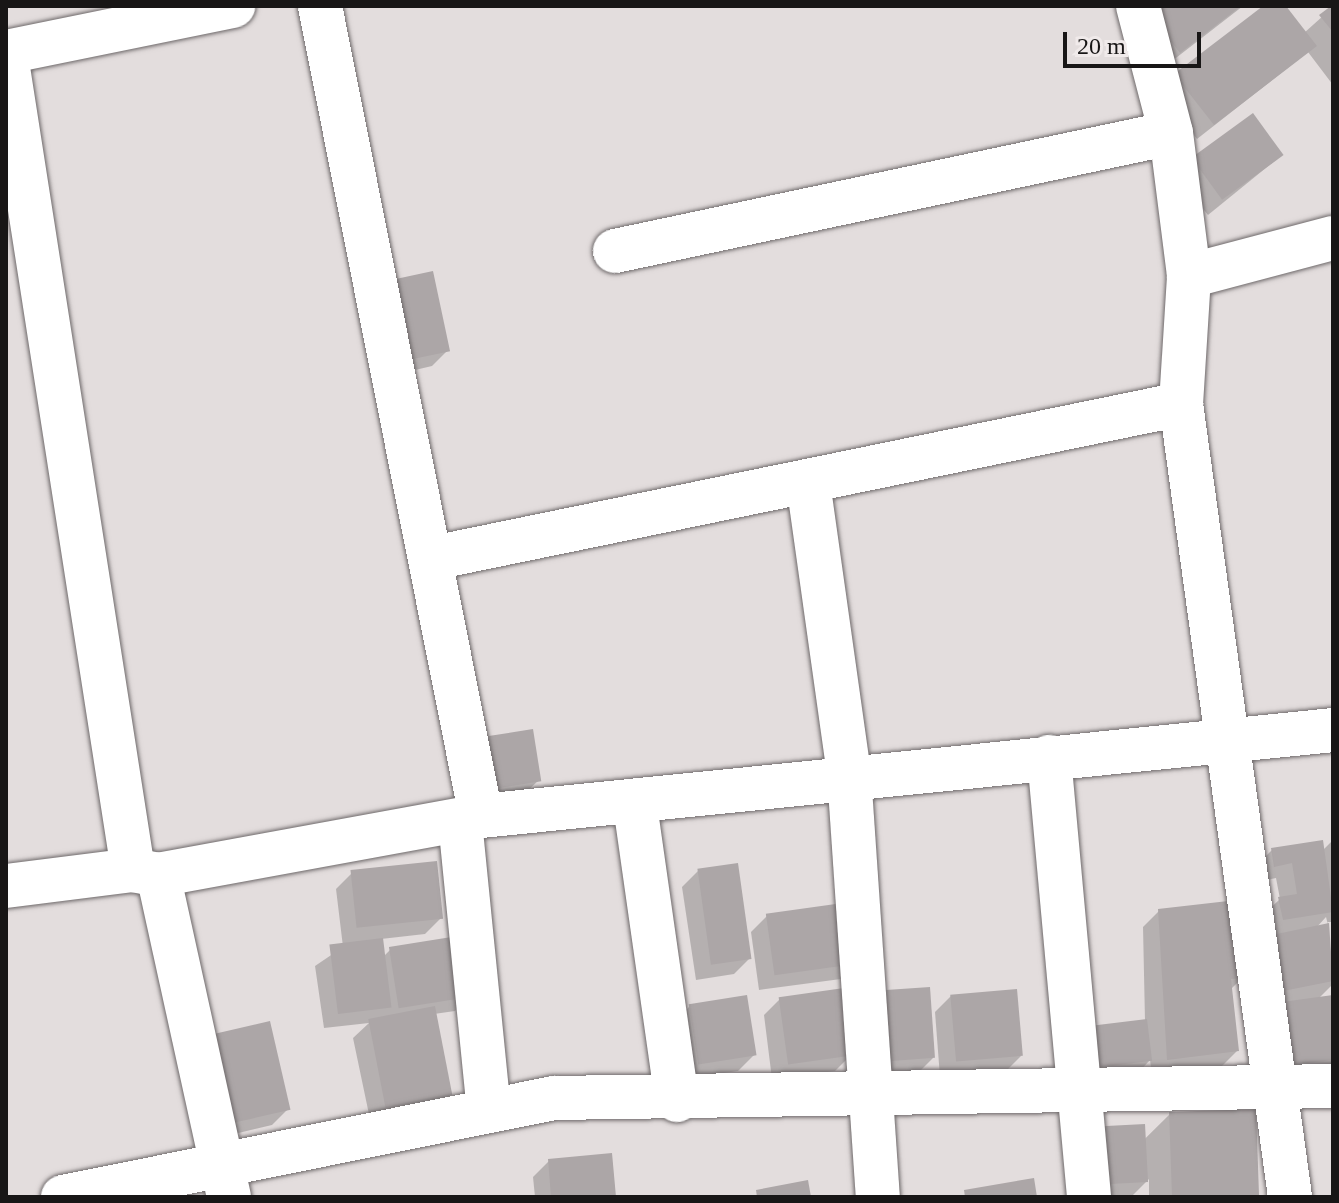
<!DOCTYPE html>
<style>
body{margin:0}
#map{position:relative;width:1339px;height:1203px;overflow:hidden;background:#e3dddd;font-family:"Times New Roman",serif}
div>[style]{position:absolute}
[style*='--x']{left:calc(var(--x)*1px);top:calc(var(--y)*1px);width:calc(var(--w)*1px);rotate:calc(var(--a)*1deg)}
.shadow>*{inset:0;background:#0003}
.building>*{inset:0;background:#aca6a7;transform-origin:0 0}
.roads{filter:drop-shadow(0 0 2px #6e696a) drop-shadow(0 0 2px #6e696a)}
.street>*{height:44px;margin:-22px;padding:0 22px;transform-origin:22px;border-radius:22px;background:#fff}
span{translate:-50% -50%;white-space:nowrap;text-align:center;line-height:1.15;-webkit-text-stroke:7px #f0eaea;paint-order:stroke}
.frame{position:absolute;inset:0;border:8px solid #181616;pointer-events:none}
.scale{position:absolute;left:1063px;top:32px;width:138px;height:36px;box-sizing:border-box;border:4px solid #181616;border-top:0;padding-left:10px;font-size:24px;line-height:28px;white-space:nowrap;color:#181616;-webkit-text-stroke:6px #f0eaea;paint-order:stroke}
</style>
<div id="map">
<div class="shadow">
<i style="clip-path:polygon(1158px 6px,1243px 6px,1163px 68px)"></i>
<i style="clip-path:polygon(1266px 6px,1283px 6px,1304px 33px,1333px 7px,1333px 85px,1308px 52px,1197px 139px,1159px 91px)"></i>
<i style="clip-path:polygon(1282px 155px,1208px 215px,1178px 177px,1194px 161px)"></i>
<i style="clip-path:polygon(381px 297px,448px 350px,432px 366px,398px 374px)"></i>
<i style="clip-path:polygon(466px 755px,539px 780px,522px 796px,473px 803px)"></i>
<i style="clip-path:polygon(evenodd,1333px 840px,1333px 922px,1327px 922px,1333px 984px,1318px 999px,1333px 997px,1333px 1073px,1274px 1080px,1263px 915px,1280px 899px,1276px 878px,1258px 882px,1256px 866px,1272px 850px,1323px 850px,1333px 840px,1326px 917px,1328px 925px,1316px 928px,1326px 917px)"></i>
<i style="clip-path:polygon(698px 871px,750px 958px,734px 974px,696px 980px,682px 887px)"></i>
<i style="clip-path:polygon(352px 873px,441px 918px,425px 934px,381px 939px,383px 957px,390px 950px,471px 995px,455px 1011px,434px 1014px,451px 1094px,435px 1110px,371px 1124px,353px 1038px,369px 1023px,324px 1028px,315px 966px,343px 947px,336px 889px)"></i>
<i style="clip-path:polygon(1159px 911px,1243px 977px,1230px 990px,1237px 1051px,1221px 1067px,1152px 1075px,1150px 1060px,1134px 1077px,1077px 1084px,1145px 1021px,1143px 927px)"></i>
<i style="clip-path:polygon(767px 916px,857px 963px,841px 979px,759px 990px,751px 932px)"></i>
<i style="clip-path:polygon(887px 993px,933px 1058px,917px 1074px,877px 1077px,871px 1009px)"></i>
<i style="clip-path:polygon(951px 996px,1021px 1056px,1005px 1072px,940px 1077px,935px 1012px)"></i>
<i style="clip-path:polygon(780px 999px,851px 1055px,835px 1071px,772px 1079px,764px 1015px)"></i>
<i style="clip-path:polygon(690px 1006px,754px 1055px,738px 1071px,682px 1079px,674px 1022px)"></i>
<i style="clip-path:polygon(201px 1039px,288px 1109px,272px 1125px,205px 1141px)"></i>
<i style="clip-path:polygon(1170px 1114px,1257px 1197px,1149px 1197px,1149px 1179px,1131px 1197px,1086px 1197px)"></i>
<i style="clip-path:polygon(549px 1161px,614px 1197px,535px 1197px,533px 1177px)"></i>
</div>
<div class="building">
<i style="clip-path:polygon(1154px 6px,1241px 6px,1180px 53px,1148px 11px)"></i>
<i style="clip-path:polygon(1263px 6px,1286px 6px,1317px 46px,1214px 125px,1174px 74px)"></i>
<i style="clip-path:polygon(1331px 6px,1333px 6px,1333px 32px,1319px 15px)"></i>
<i style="left:1253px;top:113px;width:52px;height:76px;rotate:54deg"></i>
<i style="left:433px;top:271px;width:82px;height:38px;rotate:78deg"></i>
<i style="left:533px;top:729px;width:53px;height:53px;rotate:81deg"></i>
<i style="clip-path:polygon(1323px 840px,1333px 912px,1283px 920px,1278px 897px,1297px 894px,1292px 863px,1274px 867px,1271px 848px)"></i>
<i style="left:437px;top:861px;width:58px;height:87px;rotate:84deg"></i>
<i style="left:738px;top:863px;width:97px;height:41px;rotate:82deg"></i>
<i style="clip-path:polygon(1237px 900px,1245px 978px,1231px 979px,1239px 1051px,1167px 1060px,1158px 909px)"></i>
<i style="left:850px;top:902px;width:62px;height:85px;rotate:82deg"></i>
<i style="clip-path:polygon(1329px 923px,1333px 981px,1283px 991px,1272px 935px)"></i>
<i style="left:464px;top:935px;width:62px;height:76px;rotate:81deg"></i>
<i style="left:383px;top:938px;width:70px;height:54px;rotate:83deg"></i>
<i style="left:930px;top:987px;width:71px;height:44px;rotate:86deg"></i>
<i style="left:844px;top:988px;width:68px;height:66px;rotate:82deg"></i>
<i style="left:1017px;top:989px;width:67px;height:67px;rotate:85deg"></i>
<i style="left:747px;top:995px;width:61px;height:59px;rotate:81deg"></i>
<i style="clip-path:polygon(1333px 995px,1333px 1060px,1289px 1065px,1282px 1002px)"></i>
<i style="left:435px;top:1006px;width:91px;height:68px;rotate:79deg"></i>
<i style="left:1147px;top:1019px;width:42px;height:60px;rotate:83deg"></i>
<i style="left:270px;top:1021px;width:91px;height:72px;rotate:77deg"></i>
<i style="left:1256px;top:1109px;width:88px;height:87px;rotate:88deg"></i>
<i style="left:1145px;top:1124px;width:58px;height:48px;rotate:87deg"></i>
<i style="clip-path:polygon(612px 1153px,616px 1197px,551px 1197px,548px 1159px)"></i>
<i style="clip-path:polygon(1034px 1178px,1037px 1197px,965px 1197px,964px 1190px)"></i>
<i style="clip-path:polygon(808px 1180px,811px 1197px,757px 1197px,756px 1190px)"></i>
</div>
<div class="roads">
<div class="street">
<i style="--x:320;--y:6;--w:826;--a:78.76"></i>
<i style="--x:481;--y:816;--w:856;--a:-5.76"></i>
<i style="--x:1138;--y:6;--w:131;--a:75.4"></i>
<i style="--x:1171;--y:133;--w:144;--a:82.8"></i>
<i style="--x:1189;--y:276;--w:149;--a:-14.8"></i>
<i style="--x:6;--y:52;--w:232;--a:-11.5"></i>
<i style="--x:6;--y:55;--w:825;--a:81.14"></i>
<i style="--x:615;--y:251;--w:568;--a:-11.98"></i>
<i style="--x:1181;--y:404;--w:800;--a:82.17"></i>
<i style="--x:808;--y:482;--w:295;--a:82"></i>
<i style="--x:849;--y:774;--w:424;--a:86.1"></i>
<i style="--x:433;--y:558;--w:764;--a:-11.63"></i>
<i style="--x:1181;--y:404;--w:128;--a:-86.4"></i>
<i style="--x:1049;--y:757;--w:442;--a:84.8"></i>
<i style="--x:635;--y:805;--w:298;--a:81.9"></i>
<i style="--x:460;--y:821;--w:291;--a:84.3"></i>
<i style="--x:6;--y:886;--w:128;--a:-7.2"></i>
<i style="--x:133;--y:870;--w:25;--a:11"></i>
<i style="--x:63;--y:1197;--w:501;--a:-11.4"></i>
<i style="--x:554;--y:1098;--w:779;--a:-0.88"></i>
<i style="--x:229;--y:1197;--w:330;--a:-102.4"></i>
<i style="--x:158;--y:875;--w:328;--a:-10.4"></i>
</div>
</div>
<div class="frame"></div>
<div class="scale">20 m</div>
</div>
